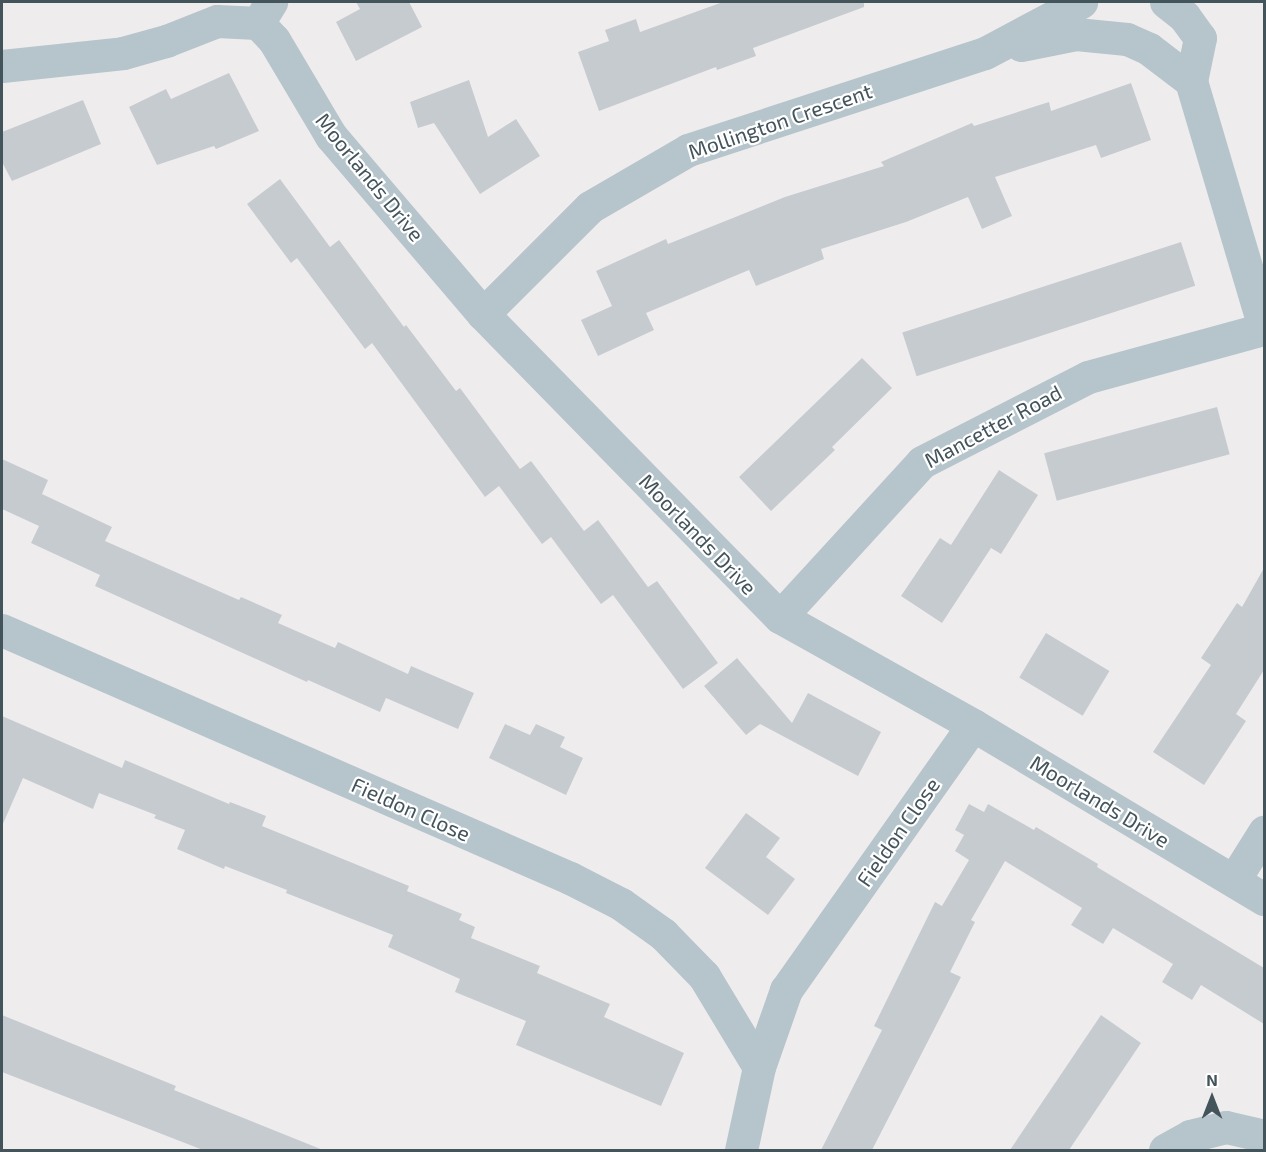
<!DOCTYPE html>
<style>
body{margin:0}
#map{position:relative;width:1266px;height:1152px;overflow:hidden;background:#efeced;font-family:"Exo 2",sans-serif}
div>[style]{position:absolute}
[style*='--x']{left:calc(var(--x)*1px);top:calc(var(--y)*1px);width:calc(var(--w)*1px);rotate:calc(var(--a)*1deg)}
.building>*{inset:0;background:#c6cbd0;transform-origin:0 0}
.minor>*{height:33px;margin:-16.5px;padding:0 16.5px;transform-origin:16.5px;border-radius:16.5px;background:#b6c5cb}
span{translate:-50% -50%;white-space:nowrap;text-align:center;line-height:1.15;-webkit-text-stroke:4.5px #fff;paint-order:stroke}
.street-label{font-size:21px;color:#44545b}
.frame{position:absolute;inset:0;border:3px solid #44545b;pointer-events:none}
.north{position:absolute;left:1182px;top:1068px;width:60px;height:60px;-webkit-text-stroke:4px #fff;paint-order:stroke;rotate:0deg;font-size:16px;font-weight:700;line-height:24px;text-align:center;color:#44545b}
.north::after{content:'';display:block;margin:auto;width:21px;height:27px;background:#44545b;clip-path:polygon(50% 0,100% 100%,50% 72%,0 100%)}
</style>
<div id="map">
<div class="building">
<i style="clip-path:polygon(356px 2px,409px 2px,422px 27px,356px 61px,336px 22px,360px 9px)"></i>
<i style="clip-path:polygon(723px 2px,864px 2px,864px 7px,753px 48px,756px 56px,717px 70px,716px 67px,599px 111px,578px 52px,609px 41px,605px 30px,636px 19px,640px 32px)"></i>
<i style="clip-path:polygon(229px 73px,259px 131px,216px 149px,214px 146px,157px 165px,129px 107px,166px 89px,171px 99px)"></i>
<i style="clip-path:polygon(469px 80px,488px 137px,516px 119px,540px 156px,480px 194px,434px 123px,418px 128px,410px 102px)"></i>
<i style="clip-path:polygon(1131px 83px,1151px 140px,1101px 158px,1096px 145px,995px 177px,1012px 216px,982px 229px,968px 197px,906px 222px,821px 249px,824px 259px,756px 286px,749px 270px,646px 313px,654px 330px,598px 356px,581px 320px,612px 306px,596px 271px,666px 239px,668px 244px,785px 197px,884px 166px,881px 162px,972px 123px,974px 126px,1049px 102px,1051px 111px)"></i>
<i style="clip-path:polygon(83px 100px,101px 144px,12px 181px,2px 162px,2px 132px)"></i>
<i style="clip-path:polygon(280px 179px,330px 247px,339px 240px,404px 327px,406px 325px,456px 391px,460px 388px,520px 469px,531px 461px,584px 531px,598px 520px,648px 587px,657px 581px,718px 663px,683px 689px,613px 595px,601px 604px,551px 537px,542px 544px,499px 486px,485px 497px,372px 343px,365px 349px,297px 258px,291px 263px,247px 204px)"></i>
<i style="left:1181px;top:242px;width:46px;height:293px;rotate:72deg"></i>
<i style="clip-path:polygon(862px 358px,892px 388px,832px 447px,835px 450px,771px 511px,739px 477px)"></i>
<i style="left:1217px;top:407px;width:49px;height:179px;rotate:75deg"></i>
<i style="clip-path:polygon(2px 459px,48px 480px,42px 494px,112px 527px,105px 541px,239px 600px,241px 597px,282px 615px,278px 623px,335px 648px,338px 642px,408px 674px,411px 666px,474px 693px,458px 729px,386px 698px,380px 712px,308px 680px,307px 682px,95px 586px,100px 575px,31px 543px,39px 526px,2px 509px)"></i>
<i style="clip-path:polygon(999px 470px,1038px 495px,1001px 554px,991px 548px,942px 623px,901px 596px,940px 538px,951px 545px)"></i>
<i style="clip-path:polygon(1264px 568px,1264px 670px,1236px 714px,1246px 721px,1204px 785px,1153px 752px,1211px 665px,1201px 658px,1237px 603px,1242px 607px)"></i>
<i style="left:1046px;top:633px;width:74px;height:52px;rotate:31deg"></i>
<i style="clip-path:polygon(737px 658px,792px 723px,808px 693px,881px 732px,858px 776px,760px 724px,746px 735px,704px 686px)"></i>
<i style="clip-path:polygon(2px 716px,122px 768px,125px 760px,229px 804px,230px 802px,266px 816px,262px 826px,409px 886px,407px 891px,462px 914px,459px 920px,475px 927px,471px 938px,540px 966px,537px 973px,610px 1004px,604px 1017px,684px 1053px,661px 1106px,516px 1045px,526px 1021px,455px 992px,460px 979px,388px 947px,393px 935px,286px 893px,287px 890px,225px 866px,224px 869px,177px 849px,185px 830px,154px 818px,156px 815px,99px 793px,93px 809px,23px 778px,2px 826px)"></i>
<i style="clip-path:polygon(505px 724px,530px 735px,536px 724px,565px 737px,560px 747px,583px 758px,566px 795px,489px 758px)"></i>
<i style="clip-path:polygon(969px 804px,984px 812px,988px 804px,1034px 830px,1036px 827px,1098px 864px,1097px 867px,1264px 968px,1264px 1024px,1201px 985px,1192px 1000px,1162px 982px,1173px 964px,1113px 928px,1103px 944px,1071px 925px,1082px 908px,1005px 861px,971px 920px,975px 922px,950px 972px,961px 977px,872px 1150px,821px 1150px,882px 1030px,874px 1026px,935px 902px,942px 906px,969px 860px,955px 851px,964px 835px,955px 830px)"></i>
<i style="clip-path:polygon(746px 813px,780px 838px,766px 857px,795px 879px,768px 915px,705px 868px)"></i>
<i style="clip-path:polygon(2px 1015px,176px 1086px,174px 1090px,323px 1150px,203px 1150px,2px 1072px)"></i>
<i style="clip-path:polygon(1101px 1015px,1141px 1043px,1069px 1150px,1010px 1150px)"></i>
</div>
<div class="minor">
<i style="--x:1166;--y:2;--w:23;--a:38"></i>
<i style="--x:1184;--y:16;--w:27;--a:54"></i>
<i style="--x:1200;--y:38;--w:44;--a:101.8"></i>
<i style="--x:1191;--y:81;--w:257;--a:73.5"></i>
<i style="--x:258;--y:23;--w:23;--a:47"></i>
<i style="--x:274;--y:40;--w:112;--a:59.3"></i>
<i style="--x:331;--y:136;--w:234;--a:49.5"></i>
<i style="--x:483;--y:314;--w:424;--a:45.6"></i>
<i style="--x:780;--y:617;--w:221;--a:29.2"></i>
<i style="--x:973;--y:725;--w:339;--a:30.9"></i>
<i style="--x:1021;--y:45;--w:56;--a:-11.3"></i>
<i style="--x:1076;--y:34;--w:51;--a:5.6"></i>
<i style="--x:1127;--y:39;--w:24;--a:24"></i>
<i style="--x:1149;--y:49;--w:53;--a:37.3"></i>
<i style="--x:2;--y:66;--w:122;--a:-6.1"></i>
<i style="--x:123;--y:53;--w:45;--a:-15.6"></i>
<i style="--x:166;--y:41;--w:55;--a:-21.4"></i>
<i style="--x:217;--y:21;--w:41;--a:2.8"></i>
<i style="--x:258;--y:23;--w:25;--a:-58"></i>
<i style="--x:483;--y:314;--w:151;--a:-45"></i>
<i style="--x:590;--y:207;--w:113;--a:-30.2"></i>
<i style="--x:688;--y:150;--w:312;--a:-18.1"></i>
<i style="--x:985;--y:53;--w:109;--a:-28"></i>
<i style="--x:780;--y:617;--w:210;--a:-47.5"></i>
<i style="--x:922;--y:462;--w:186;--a:-27.1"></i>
<i style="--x:1088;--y:377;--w:182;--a:-15.3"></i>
<i style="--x:2;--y:630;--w:620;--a:23.59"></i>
<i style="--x:570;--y:878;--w:57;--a:27"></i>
<i style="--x:621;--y:904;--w:52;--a:35.5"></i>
<i style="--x:663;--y:934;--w:59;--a:45.7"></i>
<i style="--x:704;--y:976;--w:106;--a:58.9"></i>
<i style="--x:759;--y:1067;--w:85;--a:102.2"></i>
<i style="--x:1234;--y:880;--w:57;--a:-58"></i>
<i style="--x:759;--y:1067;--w:82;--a:-70.7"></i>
<i style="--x:786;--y:990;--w:324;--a:-54.8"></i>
<i style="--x:1165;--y:1150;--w:29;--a:-29"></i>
<i style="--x:1190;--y:1136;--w:37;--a:-14"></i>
<i style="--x:1226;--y:1127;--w:39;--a:13"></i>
</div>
<div class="street-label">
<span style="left:780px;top:121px;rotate:-19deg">Mollington Crescent</span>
<span style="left:370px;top:177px;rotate:51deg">Moorlands Drive</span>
<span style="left:993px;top:426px;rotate:-28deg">Mancetter Road</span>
<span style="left:698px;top:534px;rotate:46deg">Moorlands Drive</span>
<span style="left:1100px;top:801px;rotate:31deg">Moorlands Drive</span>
<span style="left:411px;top:809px;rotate:24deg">Fieldon Close</span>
<span style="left:898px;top:832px;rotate:-55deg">Fieldon Close</span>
</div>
<div class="frame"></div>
<div class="north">N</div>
</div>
